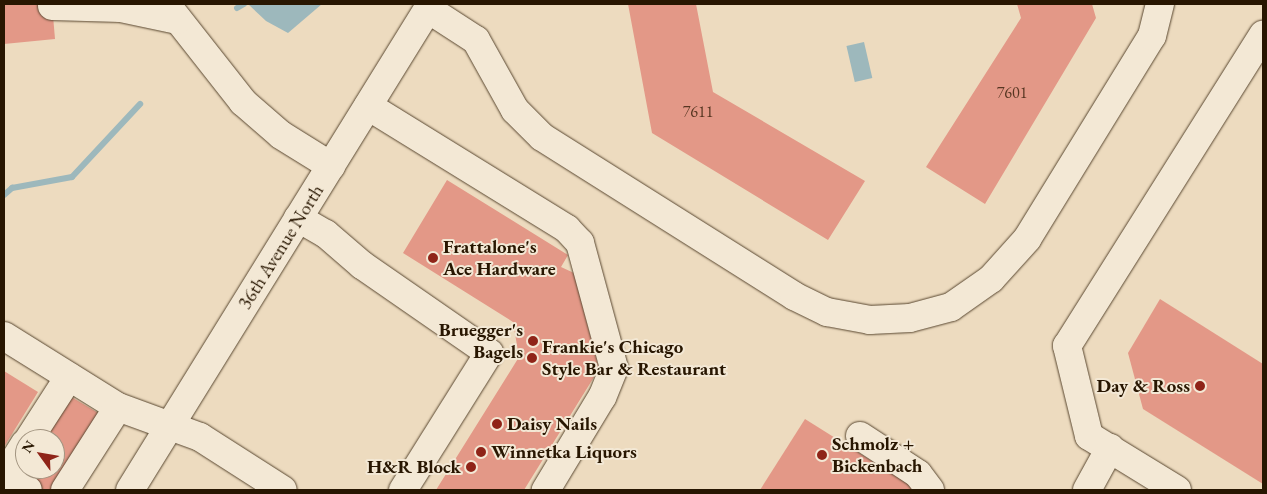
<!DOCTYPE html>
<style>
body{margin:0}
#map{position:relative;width:1267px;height:494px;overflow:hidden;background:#eddbbf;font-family:"EB Garamond",serif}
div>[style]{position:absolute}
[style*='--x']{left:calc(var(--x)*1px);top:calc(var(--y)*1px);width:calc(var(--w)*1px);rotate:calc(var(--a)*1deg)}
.water>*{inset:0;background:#9db8bc;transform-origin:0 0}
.stream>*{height:6px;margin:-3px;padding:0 3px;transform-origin:3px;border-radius:3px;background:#9db8bc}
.building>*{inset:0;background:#e39887}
.roads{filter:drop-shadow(0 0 1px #594730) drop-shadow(0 0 1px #594730)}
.minor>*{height:28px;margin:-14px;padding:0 14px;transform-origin:14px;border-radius:14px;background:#f3e8d5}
.dots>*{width:14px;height:14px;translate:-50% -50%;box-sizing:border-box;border:2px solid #f3e8d5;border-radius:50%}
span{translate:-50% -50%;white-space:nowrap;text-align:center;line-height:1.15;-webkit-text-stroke:4px #f3e8d5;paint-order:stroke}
.number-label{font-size:16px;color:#573622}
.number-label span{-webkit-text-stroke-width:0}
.street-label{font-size:19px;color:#281601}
.poi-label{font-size:19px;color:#281601;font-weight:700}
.left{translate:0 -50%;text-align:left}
.right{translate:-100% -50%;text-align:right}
.frame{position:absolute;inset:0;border:5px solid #281601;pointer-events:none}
.north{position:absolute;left:15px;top:429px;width:50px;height:50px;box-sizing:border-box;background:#f3e8d5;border:1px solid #a29480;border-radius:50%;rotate:302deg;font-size:14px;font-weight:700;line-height:20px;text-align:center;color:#281601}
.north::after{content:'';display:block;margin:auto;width:18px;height:22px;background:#8f2418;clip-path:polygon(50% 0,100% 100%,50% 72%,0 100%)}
</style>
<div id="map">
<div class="water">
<i style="clip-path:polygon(248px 4px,322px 4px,288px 33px,266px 21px)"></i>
<i style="left:864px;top:42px;width:37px;height:18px;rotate:77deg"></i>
</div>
<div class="stream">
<i style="--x:237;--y:8;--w:8;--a:-30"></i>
<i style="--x:4;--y:195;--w:11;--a:-41"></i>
<i style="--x:12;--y:188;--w:61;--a:-10.4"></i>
<i style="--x:72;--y:177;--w:100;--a:-47"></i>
</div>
<div class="building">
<i style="clip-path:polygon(4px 4px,52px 4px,55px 39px,4px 44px)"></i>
<i style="clip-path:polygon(628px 4px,696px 4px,713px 92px,865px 181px,828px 240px,652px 133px)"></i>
<i style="clip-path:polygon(1017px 4px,1092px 4px,1096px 18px,985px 204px,926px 167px,1021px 18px)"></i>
<i style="clip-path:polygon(447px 180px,568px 255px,561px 267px,574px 273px,599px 369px,524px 490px,436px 490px,519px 357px,513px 322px,403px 253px)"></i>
<i style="clip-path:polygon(1160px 299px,1263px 364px,1263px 484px,1143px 409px,1128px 353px)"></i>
<i style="clip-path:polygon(4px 371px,38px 392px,4px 447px)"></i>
<i style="clip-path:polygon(68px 395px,100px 414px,53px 490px,43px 490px,19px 475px,25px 469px,55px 469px,55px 439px,41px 439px)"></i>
<i style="clip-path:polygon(805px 419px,918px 490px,760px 490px)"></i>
</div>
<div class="roads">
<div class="minor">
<i style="--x:166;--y:4;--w:125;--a:51.8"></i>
<i style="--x:243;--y:102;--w:50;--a:41"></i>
<i style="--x:281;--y:135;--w:59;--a:31.8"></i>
<i style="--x:52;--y:6;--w:69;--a:1.7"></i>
<i style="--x:121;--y:8;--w:58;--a:11.9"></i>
<i style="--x:428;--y:9;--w:57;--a:32.9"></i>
<i style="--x:476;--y:40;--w:80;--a:60.9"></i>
<i style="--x:515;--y:110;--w:38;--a:45"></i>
<i style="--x:542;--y:137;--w:298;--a:32.2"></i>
<i style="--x:794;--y:296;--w:37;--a:26"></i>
<i style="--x:827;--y:312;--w:44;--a:10.5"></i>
<i style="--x:870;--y:320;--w:40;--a:-2.9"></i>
<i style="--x:910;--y:318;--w:42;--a:-15"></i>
<i style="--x:951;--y:307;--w:49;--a:-35"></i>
<i style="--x:991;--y:279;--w:54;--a:-48"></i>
<i style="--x:1027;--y:239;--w:238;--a:-58.4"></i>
<i style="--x:1152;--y:36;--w:33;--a:-76"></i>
<i style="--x:368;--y:106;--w:234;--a:31.7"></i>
<i style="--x:567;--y:229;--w:19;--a:47"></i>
<i style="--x:580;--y:243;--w:130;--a:74.8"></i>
<i style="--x:614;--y:368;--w:31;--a:112"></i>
<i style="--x:602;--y:397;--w:109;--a:121.1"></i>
<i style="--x:298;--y:218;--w:32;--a:30"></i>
<i style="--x:326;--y:234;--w:48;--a:40.7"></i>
<i style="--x:362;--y:265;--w:155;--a:34.7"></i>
<i style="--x:489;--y:353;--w:162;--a:122.1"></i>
<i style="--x:4;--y:336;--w:134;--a:31.9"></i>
<i style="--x:118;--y:407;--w:87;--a:20.1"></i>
<i style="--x:200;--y:437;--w:98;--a:32.6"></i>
<i style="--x:860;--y:436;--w:69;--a:33.2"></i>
<i style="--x:918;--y:474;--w:20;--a:53"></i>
<i style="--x:29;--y:439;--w:74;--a:-57.2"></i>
<i style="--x:4;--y:475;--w:28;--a:32"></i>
<i style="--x:4;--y:477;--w:39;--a:-58"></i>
<i style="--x:65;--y:490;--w:98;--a:-57.4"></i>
<i style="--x:130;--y:490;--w:572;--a:-58.23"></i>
<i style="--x:1087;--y:490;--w:48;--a:-61.3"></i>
<i style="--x:1177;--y:490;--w:103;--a:-148.5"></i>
<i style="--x:1089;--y:436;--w:93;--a:-103.7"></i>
<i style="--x:1067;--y:346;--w:368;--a:-57.8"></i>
</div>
</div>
<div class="dots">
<i style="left:433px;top:258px;background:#8f2418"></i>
<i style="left:533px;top:341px;background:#8f2418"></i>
<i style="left:532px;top:358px;background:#8f2418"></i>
<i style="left:1200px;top:386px;background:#8f2418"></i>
<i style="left:497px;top:424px;background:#8f2418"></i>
<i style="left:481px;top:452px;background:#8f2418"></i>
<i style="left:822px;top:455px;background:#8f2418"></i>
<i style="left:471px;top:467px;background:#8f2418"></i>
</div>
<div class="number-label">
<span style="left:1012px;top:93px">7601</span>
<span style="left:698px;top:112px">7611</span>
</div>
<div class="street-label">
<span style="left:281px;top:247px;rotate:-58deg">36th Avenue North</span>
</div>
<div class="poi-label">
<span class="left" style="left:443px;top:258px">Frattalone's<br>Ace Hardware</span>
<span class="right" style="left:523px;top:341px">Bruegger's<br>Bagels</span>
<span class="left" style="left:542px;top:358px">Frankie's Chicago<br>Style Bar &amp; Restaurant</span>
<span class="right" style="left:1190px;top:386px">Day &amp; Ross</span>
<span class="left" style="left:507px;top:424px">Daisy Nails</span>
<span class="left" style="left:832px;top:455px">Schmolz +<br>Bickenbach</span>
<span class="left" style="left:491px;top:452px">Winnetka Liquors</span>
<span class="right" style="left:461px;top:467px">H&amp;R Block</span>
</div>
<div class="frame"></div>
<div class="north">N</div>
</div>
